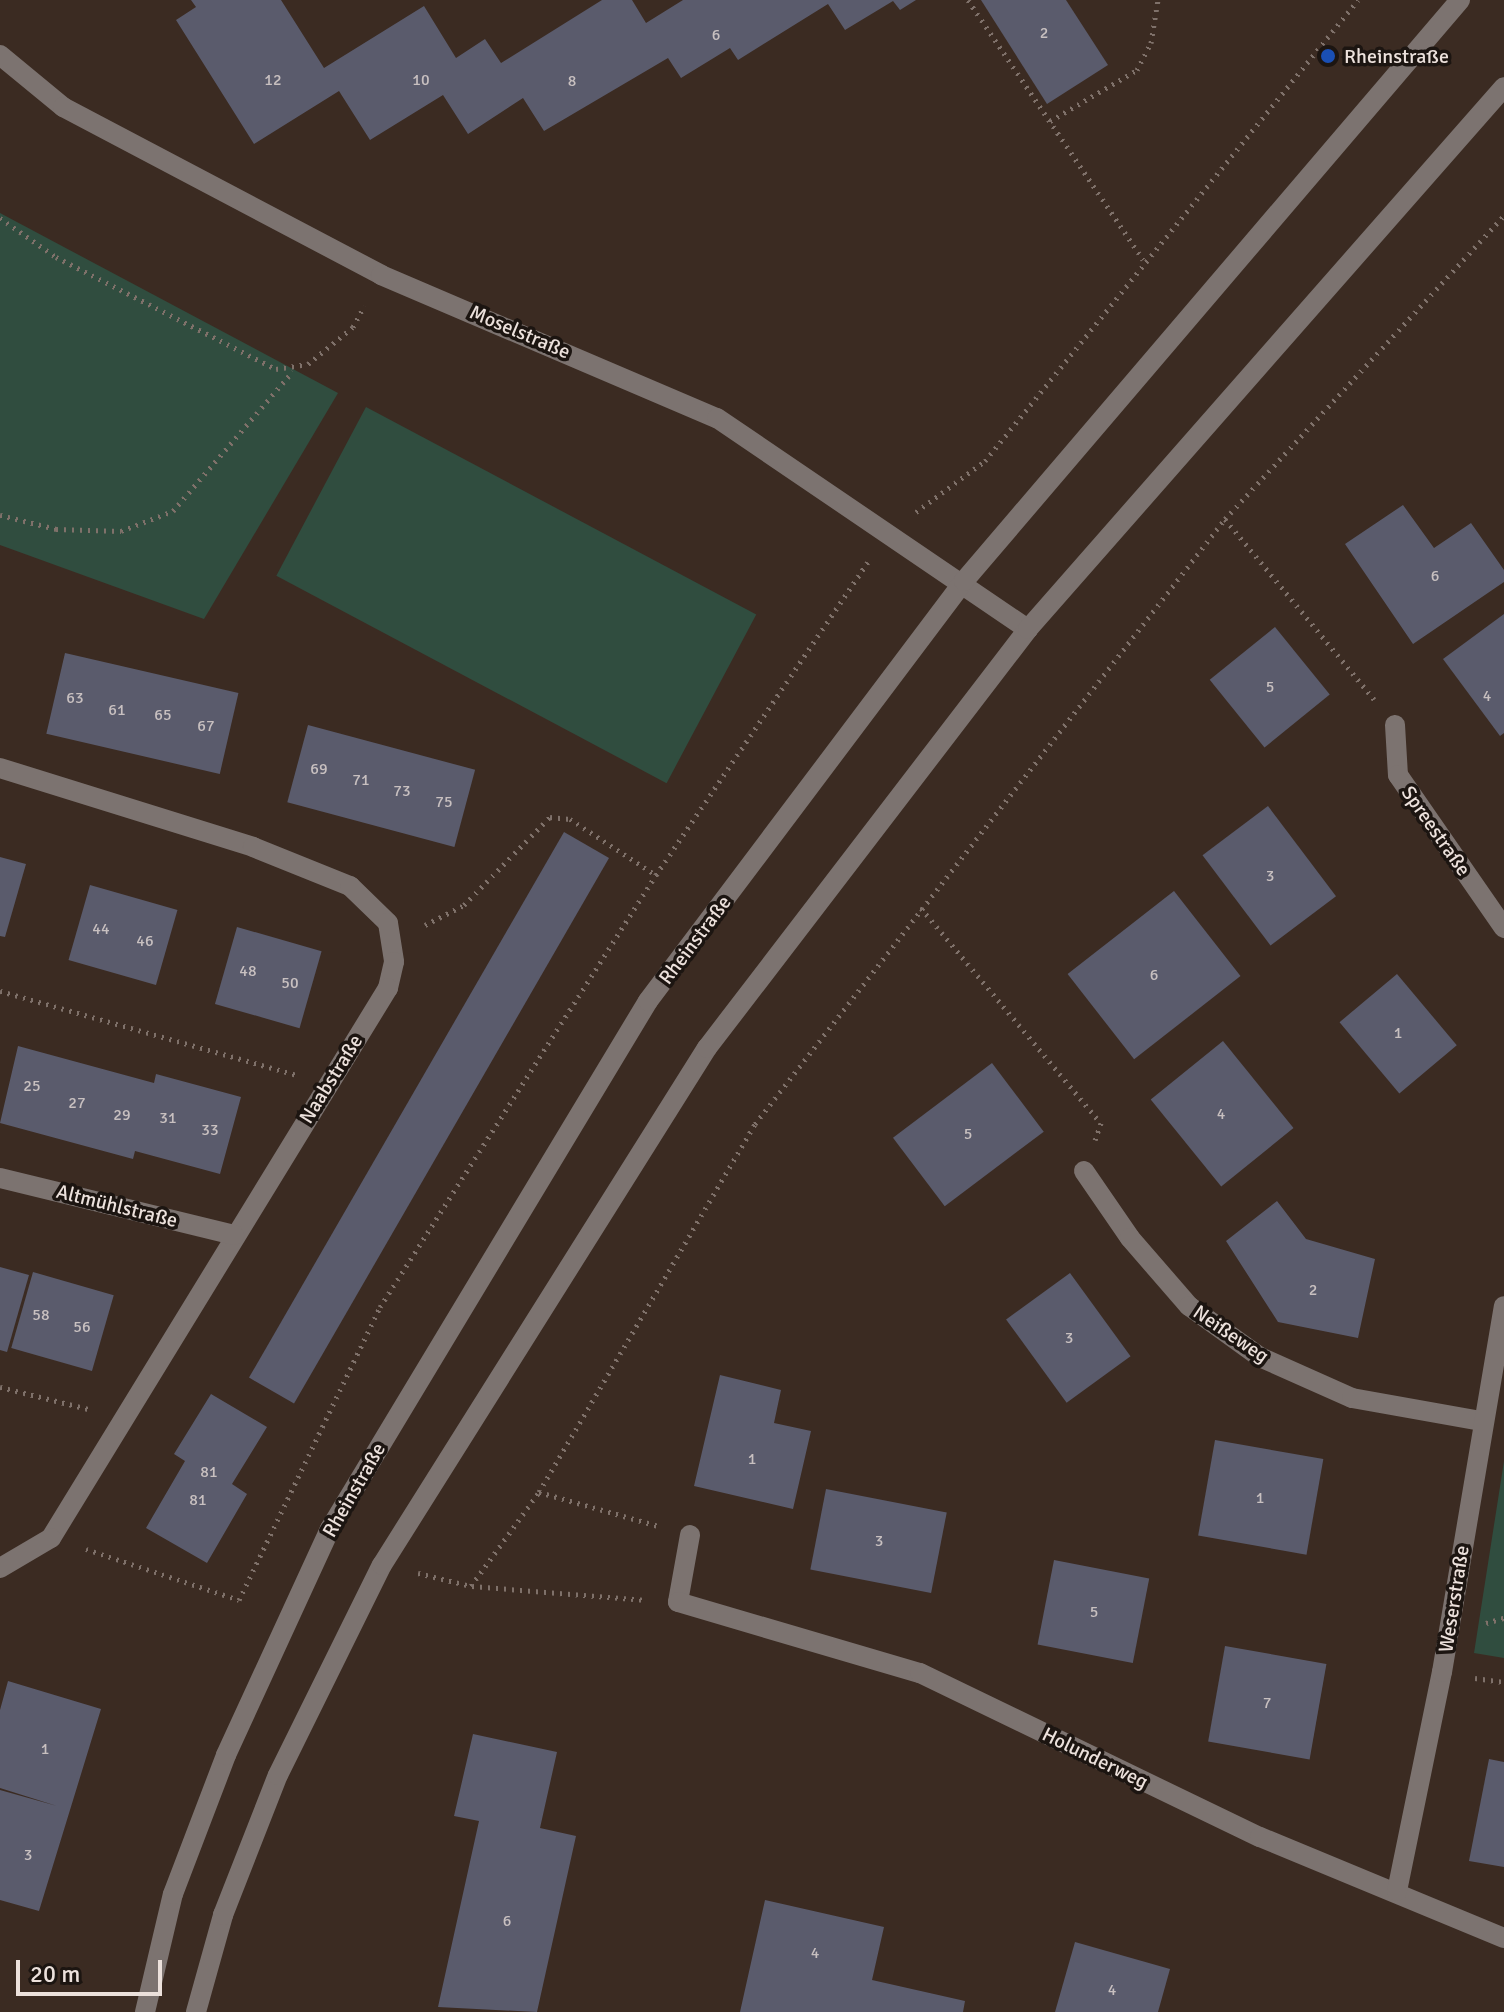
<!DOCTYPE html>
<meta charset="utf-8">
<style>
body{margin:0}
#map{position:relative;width:1504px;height:2012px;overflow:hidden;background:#3b2b22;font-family:Signika,sans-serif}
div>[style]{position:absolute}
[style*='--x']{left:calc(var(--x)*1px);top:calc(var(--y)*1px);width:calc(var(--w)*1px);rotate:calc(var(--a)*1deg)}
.green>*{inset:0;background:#304d3f;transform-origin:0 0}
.building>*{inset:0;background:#5a5b6c;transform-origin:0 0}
.path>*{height:5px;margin-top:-2.5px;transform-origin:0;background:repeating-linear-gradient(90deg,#7f716a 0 2px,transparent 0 8px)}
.minor>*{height:20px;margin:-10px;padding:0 10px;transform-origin:10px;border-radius:10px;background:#7c7370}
.dots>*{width:22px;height:22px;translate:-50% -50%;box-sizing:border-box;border:4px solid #1c1511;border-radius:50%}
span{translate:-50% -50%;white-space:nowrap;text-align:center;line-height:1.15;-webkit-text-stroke:7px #1c1511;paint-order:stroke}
.number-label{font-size:16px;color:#c8c0c0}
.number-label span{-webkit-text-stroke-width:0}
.poi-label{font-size:20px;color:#ece1dc}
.left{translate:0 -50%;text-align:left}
.street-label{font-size:20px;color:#ece1dc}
.scale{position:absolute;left:16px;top:1960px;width:146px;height:36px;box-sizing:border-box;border:4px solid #ece1dc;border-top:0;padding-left:10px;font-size:24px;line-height:28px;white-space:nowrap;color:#ece1dc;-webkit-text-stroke:6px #1c1511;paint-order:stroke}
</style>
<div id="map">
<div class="green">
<i style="clip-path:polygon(0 213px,338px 393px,204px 619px,0 545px)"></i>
<i style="left:366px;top:407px;width:442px;height:191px;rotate:28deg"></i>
<i style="clip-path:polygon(1504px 1461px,1504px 1658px,1474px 1653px)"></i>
</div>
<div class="building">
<i style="clip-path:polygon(191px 0,281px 0,324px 68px,424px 6px,456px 58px,485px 39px,501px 63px,602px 0,632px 0,646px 23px,683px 0,916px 0,900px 10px,893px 1px,845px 30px,828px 4px,738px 60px,730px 48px,681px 78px,668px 58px,544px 131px,523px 98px,468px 134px,443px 95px,370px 140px,339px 91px,254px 144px,176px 20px,196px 7px)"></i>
<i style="clip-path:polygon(981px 0,1066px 0,1108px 65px,1047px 104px)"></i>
<i style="clip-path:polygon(1403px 505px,1434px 548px,1471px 523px,1504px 570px,1504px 582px,1413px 644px,1345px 544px)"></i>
<i style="clip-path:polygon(1504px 614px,1504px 733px,1500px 736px,1443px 659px)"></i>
<i style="left:1275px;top:627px;width:87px;height:84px;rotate:51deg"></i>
<i style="left:65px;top:653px;width:178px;height:83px;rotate:13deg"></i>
<i style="left:308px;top:725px;width:173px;height:80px;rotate:15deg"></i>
<i style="left:1268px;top:806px;width:113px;height:82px;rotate:53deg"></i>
<i style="left:564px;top:832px;width:52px;height:630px;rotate:30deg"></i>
<i style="clip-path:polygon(0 857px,26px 864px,5px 937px,0 936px)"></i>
<i style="left:90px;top:885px;width:91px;height:78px;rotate:16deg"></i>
<i style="left:1174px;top:891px;width:108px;height:135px;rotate:52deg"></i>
<i style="left:237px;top:927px;width:88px;height:80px;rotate:16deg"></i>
<i style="left:1397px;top:974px;width:93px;height:75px;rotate:50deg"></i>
<i style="left:1223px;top:1041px;width:112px;height:93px;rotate:51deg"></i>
<i style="clip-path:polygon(18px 1046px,154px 1083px,156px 1074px,241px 1097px,220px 1174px,135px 1151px,133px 1159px,0 1123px)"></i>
<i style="left:992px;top:1063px;width:86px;height:124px;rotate:53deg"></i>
<i style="clip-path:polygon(1277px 1201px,1306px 1239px,1375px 1259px,1358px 1338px,1278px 1322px,1226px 1241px)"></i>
<i style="clip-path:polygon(0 1267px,29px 1275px,7px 1352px,0 1350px)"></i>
<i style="left:33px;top:1272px;width:84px;height:79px;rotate:16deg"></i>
<i style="left:1070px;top:1273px;width:103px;height:79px;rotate:54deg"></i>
<i style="clip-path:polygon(720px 1375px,781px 1390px,774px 1423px,811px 1431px,793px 1509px,694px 1486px)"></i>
<i style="clip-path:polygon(211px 1394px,267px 1427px,232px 1484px,247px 1494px,207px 1563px,146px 1528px,185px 1461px,174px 1454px)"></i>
<i style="left:1215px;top:1440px;width:110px;height:97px;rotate:10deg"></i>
<i style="left:826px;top:1489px;width:123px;height:82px;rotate:11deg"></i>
<i style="left:1054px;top:1560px;width:97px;height:86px;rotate:11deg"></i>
<i style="left:1225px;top:1646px;width:103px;height:97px;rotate:10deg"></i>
<i style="clip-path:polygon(8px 1681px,101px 1709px,39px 1911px,0 1900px,0 1790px,57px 1806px,0 1788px,0 1710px)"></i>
<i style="clip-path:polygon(473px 1734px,557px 1752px,540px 1828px,576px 1836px,537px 2012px,438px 2007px,479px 1821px,454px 1816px)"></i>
<i style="clip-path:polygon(1489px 1759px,1504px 1762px,1504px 1867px,1469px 1861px)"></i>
<i style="clip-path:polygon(765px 1900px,884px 1927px,872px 1980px,965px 2001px,963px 2012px,740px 2012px)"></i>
<i style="clip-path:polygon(1075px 1942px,1170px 1969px,1158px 2012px,1055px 2012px)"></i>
</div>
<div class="path">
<i style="--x:968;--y:0;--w:313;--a:56"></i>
<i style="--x:1050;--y:121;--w:101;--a:-30.4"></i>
<i style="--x:1137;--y:70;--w:30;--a:-63"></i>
<i style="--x:1151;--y:43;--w:44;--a:-80.8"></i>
<i style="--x:0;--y:218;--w:68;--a:34.9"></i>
<i style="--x:56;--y:257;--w:247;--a:27"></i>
<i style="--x:276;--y:369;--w:32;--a:-9"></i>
<i style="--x:308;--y:364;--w:58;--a:-39.4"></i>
<i style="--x:353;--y:327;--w:24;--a:-62"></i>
<i style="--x:916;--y:512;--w:86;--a:-36.5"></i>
<i style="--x:985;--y:461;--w:593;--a:-51.02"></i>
<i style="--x:0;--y:515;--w:58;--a:14"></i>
<i style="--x:56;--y:529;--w:65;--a:1.8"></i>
<i style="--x:121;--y:531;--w:56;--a:-21"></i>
<i style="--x:173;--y:511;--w:184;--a:-49.4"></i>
<i style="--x:1225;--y:519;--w:234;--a:50.4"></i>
<i style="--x:921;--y:908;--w:280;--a:50.1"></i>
<i style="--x:1101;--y:1123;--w:18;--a:109"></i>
<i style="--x:425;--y:925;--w:44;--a:-27.1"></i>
<i style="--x:464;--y:905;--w:123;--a:-45.7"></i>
<i style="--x:550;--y:817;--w:20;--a:6"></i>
<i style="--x:570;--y:819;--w:103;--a:33.1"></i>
<i style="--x:0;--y:991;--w:308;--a:15.8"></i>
<i style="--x:0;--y:1387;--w:91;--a:14"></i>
<i style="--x:539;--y:1492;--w:124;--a:15.9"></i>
<i style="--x:86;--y:1549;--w:161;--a:18.4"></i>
<i style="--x:239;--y:1600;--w:325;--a:-64.3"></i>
<i style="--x:380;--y:1307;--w:513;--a:-57.43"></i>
<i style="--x:656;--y:875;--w:378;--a:-55.9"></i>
<i style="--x:418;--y:1573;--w:55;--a:13.8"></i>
<i style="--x:471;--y:1586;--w:116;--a:-54.1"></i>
<i style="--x:539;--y:1492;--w:427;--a:-59.6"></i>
<i style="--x:755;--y:1124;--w:766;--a:-52.16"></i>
<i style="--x:1225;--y:519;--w:412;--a:-47.4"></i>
<i style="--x:472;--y:1586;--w:175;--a:4.6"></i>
<i style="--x:1486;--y:1623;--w:19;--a:-16"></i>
<i style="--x:1475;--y:1678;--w:29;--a:8"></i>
</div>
<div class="minor">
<i style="--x:0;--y:55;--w:82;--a:39.5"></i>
<i style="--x:63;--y:107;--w:360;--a:27.8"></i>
<i style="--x:381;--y:275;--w:365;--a:23.1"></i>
<i style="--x:717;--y:418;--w:376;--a:34.2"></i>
<i style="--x:1395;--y:725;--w:50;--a:86.6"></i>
<i style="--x:1398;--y:775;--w:186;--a:55.3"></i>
<i style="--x:0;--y:768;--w:265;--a:17.3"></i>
<i style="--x:253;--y:847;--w:105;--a:21.9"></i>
<i style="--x:350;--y:886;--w:53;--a:44.2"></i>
<i style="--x:388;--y:923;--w:39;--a:81"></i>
<i style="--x:394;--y:962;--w:27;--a:103"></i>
<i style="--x:388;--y:988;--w:645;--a:121.5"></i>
<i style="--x:51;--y:1538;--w:59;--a:149.5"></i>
<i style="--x:1084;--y:1171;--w:81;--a:55.5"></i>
<i style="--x:1130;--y:1238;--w:90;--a:49.1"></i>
<i style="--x:1189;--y:1306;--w:87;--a:35.7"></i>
<i style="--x:1260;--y:1357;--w:101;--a:24"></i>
<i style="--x:1352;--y:1398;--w:131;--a:10.1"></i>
<i style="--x:0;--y:1178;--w:241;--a:13.7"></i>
<i style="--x:690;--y:1535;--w:68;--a:100.2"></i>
<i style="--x:678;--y:1602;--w:252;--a:16.4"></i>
<i style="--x:920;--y:1673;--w:377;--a:25.8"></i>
<i style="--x:1260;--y:1837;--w:264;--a:22.5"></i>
<i style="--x:1397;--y:1891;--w:224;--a:-78.4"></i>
<i style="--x:1442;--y:1672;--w:371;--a:-80.4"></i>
<i style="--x:145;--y:2012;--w:121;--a:-76.7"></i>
<i style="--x:173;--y:1894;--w:149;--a:-69.1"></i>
<i style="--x:226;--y:1755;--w:249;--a:-65.3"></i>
<i style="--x:330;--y:1529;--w:616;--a:-58.94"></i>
<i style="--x:648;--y:1001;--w:526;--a:-53.04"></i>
<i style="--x:964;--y:581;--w:764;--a:-49.51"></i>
<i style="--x:196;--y:2012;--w:101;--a:-74.4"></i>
<i style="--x:223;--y:1915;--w:150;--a:-68.6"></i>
<i style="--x:278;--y:1775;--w:234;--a:-63.7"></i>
<i style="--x:382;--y:1565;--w:611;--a:-57.85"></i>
<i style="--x:707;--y:1048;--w:528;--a:-52.54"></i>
<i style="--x:1028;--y:629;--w:721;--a:-48.71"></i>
</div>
<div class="dots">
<i style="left:1328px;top:56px;background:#1a4fb4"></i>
</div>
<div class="number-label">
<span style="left:1044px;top:33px">2</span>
<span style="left:716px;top:35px">6</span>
<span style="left:273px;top:80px">12</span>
<span style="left:421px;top:80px">10</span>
<span style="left:572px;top:81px">8</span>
<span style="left:1435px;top:576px">6</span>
<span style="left:1270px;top:687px">5</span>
<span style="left:1487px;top:696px">4</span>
<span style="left:75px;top:698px">63</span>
<span style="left:117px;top:710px">61</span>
<span style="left:163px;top:715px">65</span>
<span style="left:206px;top:726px">67</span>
<span style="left:319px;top:769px">69</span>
<span style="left:361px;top:780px">71</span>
<span style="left:402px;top:791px">73</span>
<span style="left:444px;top:802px">75</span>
<span style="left:1270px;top:876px">3</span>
<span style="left:101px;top:929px">44</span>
<span style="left:145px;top:941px">46</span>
<span style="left:248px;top:971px">48</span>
<span style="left:1154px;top:975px">6</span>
<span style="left:290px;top:983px">50</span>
<span style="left:1398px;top:1033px">1</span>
<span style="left:32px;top:1086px">25</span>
<span style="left:77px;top:1103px">27</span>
<span style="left:1221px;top:1114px">4</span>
<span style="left:122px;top:1115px">29</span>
<span style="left:168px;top:1118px">31</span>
<span style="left:210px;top:1130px">33</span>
<span style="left:968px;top:1134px">5</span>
<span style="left:1313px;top:1290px">2</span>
<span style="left:41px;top:1315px">58</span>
<span style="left:82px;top:1327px">56</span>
<span style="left:1069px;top:1338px">3</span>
<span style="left:752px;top:1459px">1</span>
<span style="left:209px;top:1472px">81</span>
<span style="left:1260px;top:1498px">1</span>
<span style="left:198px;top:1500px">81</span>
<span style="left:879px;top:1541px">3</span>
<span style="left:1094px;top:1612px">5</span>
<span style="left:1267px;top:1703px">7</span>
<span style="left:45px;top:1749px">1</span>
<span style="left:28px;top:1855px">3</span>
<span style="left:507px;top:1921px">6</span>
<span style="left:815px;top:1953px">4</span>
<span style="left:1112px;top:1990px">4</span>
</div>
<div class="poi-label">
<span class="left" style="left:1344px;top:56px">Rheinstraße</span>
</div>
<div class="street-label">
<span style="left:520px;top:332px;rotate:23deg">Moselstraße</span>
<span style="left:1436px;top:831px;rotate:55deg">Spreestraße</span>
<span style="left:695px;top:940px;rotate:-53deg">Rheinstraße</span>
<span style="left:331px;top:1079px;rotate:-58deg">Naabstraße</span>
<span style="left:117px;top:1206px;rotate:14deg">Altmühlstraße</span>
<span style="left:1231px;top:1334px;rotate:34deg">Neißeweg</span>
<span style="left:354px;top:1490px;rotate:-60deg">Rheinstraße</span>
<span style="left:1454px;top:1599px;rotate:-81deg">Weserstraße</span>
<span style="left:1095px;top:1758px;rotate:26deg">Holunderweg</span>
</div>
<div class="scale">20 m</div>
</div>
